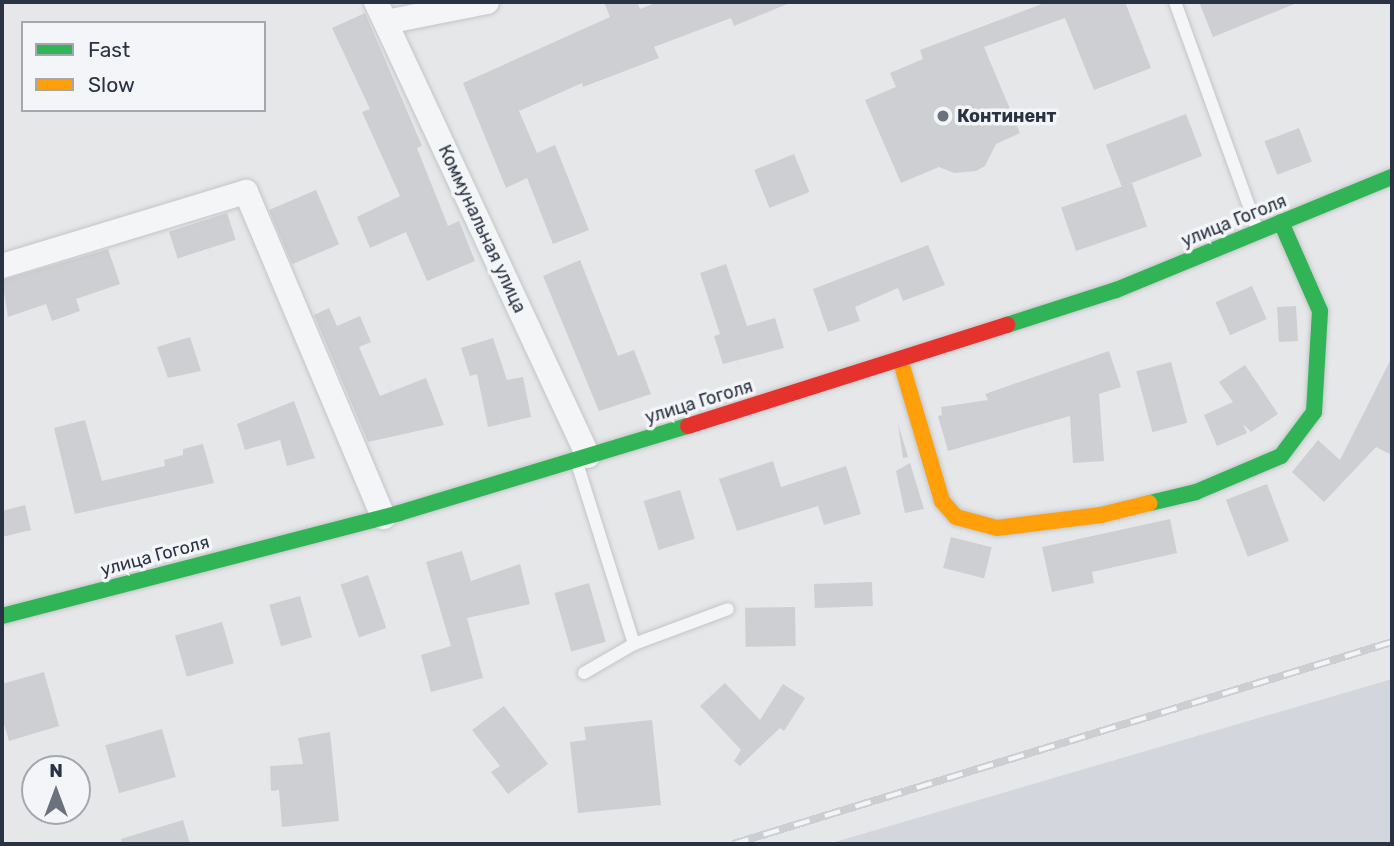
<!DOCTYPE html>
<meta charset="utf-8">
<style>
body{margin:0}
#map{position:relative;width:1394px;height:846px;overflow:hidden;background:#e5e7e9;font-family:Rubik,sans-serif}
div>[style]{position:absolute}
[style*='--x']{left:calc(var(--x)*1px);top:calc(var(--y)*1px);width:calc(var(--w)*1px);rotate:calc(var(--a)*1deg)}
.built>*{inset:0;background:#d3d6dc}
.building>*{inset:0;background:#cdcfd2;transform-origin:0 0}
.roads{filter:drop-shadow(0 0 2px #c3c5c7) drop-shadow(0 0 2px #c3c5c7)}
.lane>*{height:12px;margin:-6px;padding:0 6px;transform-origin:6px;border-radius:6px;background:#f4f5f6}
.street>*{height:24px;margin:-12px;padding:0 12px;transform-origin:12px;border-radius:12px;background:#f4f5f6}
.fast>*{height:16px;margin:-8px;padding:0 8px;transform-origin:8px;border-radius:8px;background:#30b455}
.slow>*{height:16px;margin:-8px;padding:0 8px;transform-origin:8px;border-radius:8px;background:#ff9f0a}
.jam>*{height:16px;margin:-8px;padding:0 8px;transform-origin:8px;border-radius:8px;background:#e5322d}
.rail>*{height:8px;margin-top:-4px;transform-origin:0;background:repeating-linear-gradient(90deg,#f3f5f8 0 16px,#cdced1 0 32px);box-sizing:border-box;border-block:2px solid #cdced1}
.dots>*{width:19px;height:19px;translate:-50% -50%;box-sizing:border-box;border:4px solid #f3f5f8;border-radius:50%}
span{translate:-50% -50%;white-space:nowrap;text-align:center;line-height:1.15;-webkit-text-stroke:7px #f3f5f8;paint-order:stroke}
.poi-label{font-size:18px;color:#2a3344;font-weight:700}
.left{translate:0 -50%;text-align:left}
.street-label{font-size:18px;color:#2a3344}
.frame{position:absolute;inset:0;border:4px solid #2a3344;pointer-events:none}
.legend{position:absolute;left:21px;top:21px;width:245px;height:91px;box-sizing:border-box;background:#f3f5f8;border:2px solid #a3a7b0;margin:0;padding:9px 12px;list-style:none;font-size:21px;color:#2a3344}
.legend li{display:flex;align-items:center;gap:14px;height:35px}
.legend b{width:35px;border:2px solid #a3a7b0}
.north{position:absolute;left:21px;top:755px;width:70px;height:70px;box-sizing:border-box;background:#f3f5f8;border:2px solid #a3a7b0;border-radius:50%;rotate:0deg;font-size:19px;font-weight:700;line-height:28px;text-align:center;color:#2a3344}
.north::after{content:'';display:block;margin:auto;width:24px;height:32px;background:#6b727e;clip-path:polygon(50% 0,100% 100%,50% 72%,0 100%)}
</style>
<div id="map">
<div class="built">
<i style="clip-path:polygon(1392px 679px,1392px 844px,828px 844px)"></i>
</div>
<div class="building">
<i style="clip-path:polygon(604px 2px,637px 2px,640px 9px,658px 2px,792px 2px,734px 26px,731px 18px,654px 47px,659px 58px,583px 87px,582px 83px,519px 111px,537px 153px,555px 145px,589px 230px,553px 244px,527px 178px,506px 188px,463px 83px,610px 17px)"></i>
<i style="clip-path:polygon(1047px 2px,1125px 2px,1151px 68px,1094px 90px,1065px 18px,984px 47px,1020px 133px,996px 144px,985px 166px,976px 171px,954px 173px,939px 167px,901px 183px,865px 100px,896px 87px,890px 73px,923px 59px,920px 50px)"></i>
<i style="clip-path:polygon(1199px 2px,1297px 2px,1297px 3px,1213px 37px)"></i>
<i style="clip-path:polygon(365px 13px,422px 146px,417px 148px,448px 226px,459px 221px,475px 261px,427px 281px,406px 232px,370px 248px,357px 217px,400px 196px,362px 112px,370px 109px,332px 28px)"></i>
<i style="left:1186px;top:114px;width:45px;height:86px;rotate:69deg"></i>
<i style="left:1299px;top:128px;width:36px;height:37px;rotate:69deg"></i>
<i style="left:794px;top:154px;width:41px;height:43px;rotate:68deg"></i>
<i style="left:1132px;top:183px;width:46px;height:75px;rotate:71deg"></i>
<i style="left:316px;top:190px;width:59px;height:51px;rotate:67deg"></i>
<i style="left:227px;top:213px;width:28px;height:61px;rotate:72deg"></i>
<i style="clip-path:polygon(928px 245px,945px 285px,903px 301px,898px 288px,855px 307px,860px 321px,828px 332px,813px 289px)"></i>
<i style="clip-path:polygon(108px 249px,120px 284px,76px 299px,80px 311px,52px 321px,46px 304px,8px 317px,2px 280px)"></i>
<i style="clip-path:polygon(580px 260px,618px 356px,634px 350px,651px 394px,599px 411px,543px 276px)"></i>
<i style="clip-path:polygon(726px 264px,747px 326px,775px 318px,784px 348px,723px 364px,714px 336px,720px 334px,700px 273px)"></i>
<i style="left:1252px;top:286px;width:36px;height:40px;rotate:66deg"></i>
<i style="left:1296px;top:306px;width:35px;height:19px;rotate:87deg"></i>
<i style="clip-path:polygon(329px 308px,337px 326px,360px 316px,371px 342px,359px 347px,380px 396px,426px 378px,444px 425px,368px 442px,314px 315px)"></i>
<i style="clip-path:polygon(190px 337px,201px 371px,168px 378px,157px 347px)"></i>
<i style="clip-path:polygon(493px 338px,507px 380px,523px 377px,531px 417px,488px 427px,477px 374px,470px 376px,461px 348px)"></i>
<i style="clip-path:polygon(1109px 351px,1121px 387px,1099px 394px,1104px 461px,1073px 463px,1070px 416px,948px 451px,938px 416px,942px 415px,941px 407px,988px 400px,985px 394px)"></i>
<i style="clip-path:polygon(1392px 357px,1392px 455px,1376px 447px,1324px 502px,1292px 472px,1318px 440px,1340px 460px)"></i>
<i style="left:1171px;top:362px;width:63px;height:36px;rotate:75deg"></i>
<i style="clip-path:polygon(1245px 365px,1278px 414px,1251px 432px,1243px 424px,1247px 433px,1217px 446px,1204px 415px,1233px 402px,1219px 382px)"></i>
<i style="clip-path:polygon(294px 401px,315px 458px,287px 466px,280px 440px,245px 450px,237px 424px)"></i>
<i style="clip-path:polygon(85px 420px,102px 481px,165px 466px,164px 460px,183px 455px,183px 449px,203px 444px,214px 483px,75px 514px,54px 428px)"></i>
<i style="clip-path:polygon(898px 424px,908px 457px,903px 458px)"></i>
<i style="clip-path:polygon(773px 461px,781px 487px,846px 466px,861px 514px,824px 525px,818px 506px,737px 531px,719px 479px)"></i>
<i style="clip-path:polygon(910px 463px,924px 509px,905px 513px,896px 471px)"></i>
<i style="left:1267px;top:484px;width:61px;height:44px;rotate:69deg"></i>
<i style="left:680px;top:490px;width:51px;height:38px;rotate:73deg"></i>
<i style="clip-path:polygon(25px 505px,31px 530px,2px 537px,2px 511px)"></i>
<i style="clip-path:polygon(1170px 519px,1177px 553px,1092px 572px,1094px 583px,1052px 592px,1042px 547px)"></i>
<i style="left:951px;top:537px;width:42px;height:32px;rotate:14deg"></i>
<i style="clip-path:polygon(462px 551px,471px 581px,520px 564px,530px 604px,467px 618px,483px 678px,431px 692px,421px 655px,451px 646px,426px 562px)"></i>
<i style="left:368px;top:575px;width:56px;height:29px;rotate:71deg"></i>
<i style="left:872px;top:582px;width:24px;height:58px;rotate:88deg"></i>
<i style="left:589px;top:583px;width:61px;height:36px;rotate:74deg"></i>
<i style="left:300px;top:596px;width:43px;height:32px;rotate:74deg"></i>
<i style="left:795px;top:607px;width:39px;height:50px;rotate:89deg"></i>
<i style="left:222px;top:622px;width:43px;height:49px;rotate:74deg"></i>
<i style="clip-path:polygon(44px 672px,59px 726px,9px 741px,2px 717px,2px 684px)"></i>
<i style="clip-path:polygon(725px 683px,760px 720px,783px 684px,805px 698px,784px 731px,780px 728px,740px 766px,734px 761px,741px 750px,700px 706px)"></i>
<i style="clip-path:polygon(504px 706px,548px 764px,508px 794px,491px 772px,500px 766px,472px 730px)"></i>
<i style="clip-path:polygon(652px 720px,661px 805px,578px 813px,570px 742px,586px 740px,584px 727px)"></i>
<i style="left:162px;top:729px;width:50px;height:59px;rotate:74deg"></i>
<i style="clip-path:polygon(330px 732px,339px 821px,282px 827px,279px 790px,271px 791px,270px 766px,303px 764px,298px 738px)"></i>
<i style="clip-path:polygon(183px 820px,190px 844px,122px 844px,121px 839px)"></i>
</div>
<div class="roads">
<div class="lane">
<i style="--x:1175;--y:2;--w:244;--a:70.1"></i>
<i style="--x:577;--y:463;--w:190;--a:72.5"></i>
<i style="--x:584;--y:673;--w:58;--a:-30.1"></i>
<i style="--x:634;--y:644;--w:100;--a:-20.4"></i>
</div>
<div class="street">
<i style="--x:376;--y:2;--w:501;--a:64.97"></i>
<i style="--x:386;--y:22;--w:103;--a:-11.2"></i>
<i style="--x:2;--y:266;--w:255;--a:-16.9"></i>
<i style="--x:246;--y:192;--w:353;--a:67.1"></i>
</div>
<div class="fast">
<i style="--x:1007;--y:325;--w:114;--a:-17.8"></i>
<i style="--x:1116;--y:290;--w:298;--a:-22.3"></i>
<i style="--x:1150;--y:503;--w:47;--a:-13.4"></i>
<i style="--x:1196;--y:492;--w:92;--a:-23"></i>
<i style="--x:1281;--y:456;--w:55;--a:-53.1"></i>
<i style="--x:1314;--y:412;--w:101;--a:-86.6"></i>
<i style="--x:1320;--y:311;--w:97;--a:-113.7"></i>
<i style="--x:2;--y:616;--w:410;--a:-14.5"></i>
<i style="--x:399;--y:513;--w:302;--a:-16.8"></i>
</div>
<div class="slow">
<i style="--x:900;--y:359;--w:148;--a:73.5"></i>
<i style="--x:942;--y:501;--w:21;--a:49"></i>
<i style="--x:956;--y:517;--w:42;--a:15"></i>
<i style="--x:997;--y:528;--w:105;--a:-7.1"></i>
<i style="--x:1101;--y:515;--w:50;--a:-13.8"></i>
</div>
<div class="jam">
<i style="--x:688;--y:426;--w:335;--a:-17.6"></i>
</div>
</div>
<div class="rail">
<i style="--x:733;--y:844;--w:689;--a:-17.04"></i>
</div>
<div class="dots">
<i style="left:943px;top:116px;background:#6b727e"></i>
</div>
<div class="poi-label">
<span class="left" style="left:957px;top:116px">Континент</span>
</div>
<div class="street-label">
<span style="left:1234px;top:221px;rotate:-22deg">улица Гоголя</span>
<span style="left:482px;top:229px;rotate:65deg">Коммунальная улица</span>
<span style="left:699px;top:402px;rotate:-17deg">улица Гоголя</span>
<span style="left:155px;top:556px;rotate:-15deg">улица Гоголя</span>
</div>
<div class="frame"></div>
<ul class="legend">
<li><b style="height:9px;background:#30b455"></b>Fast</li>
<li><b style="height:9px;background:#ff9f0a"></b>Slow</li>
</ul>
<div class="north">N</div>
</div>
